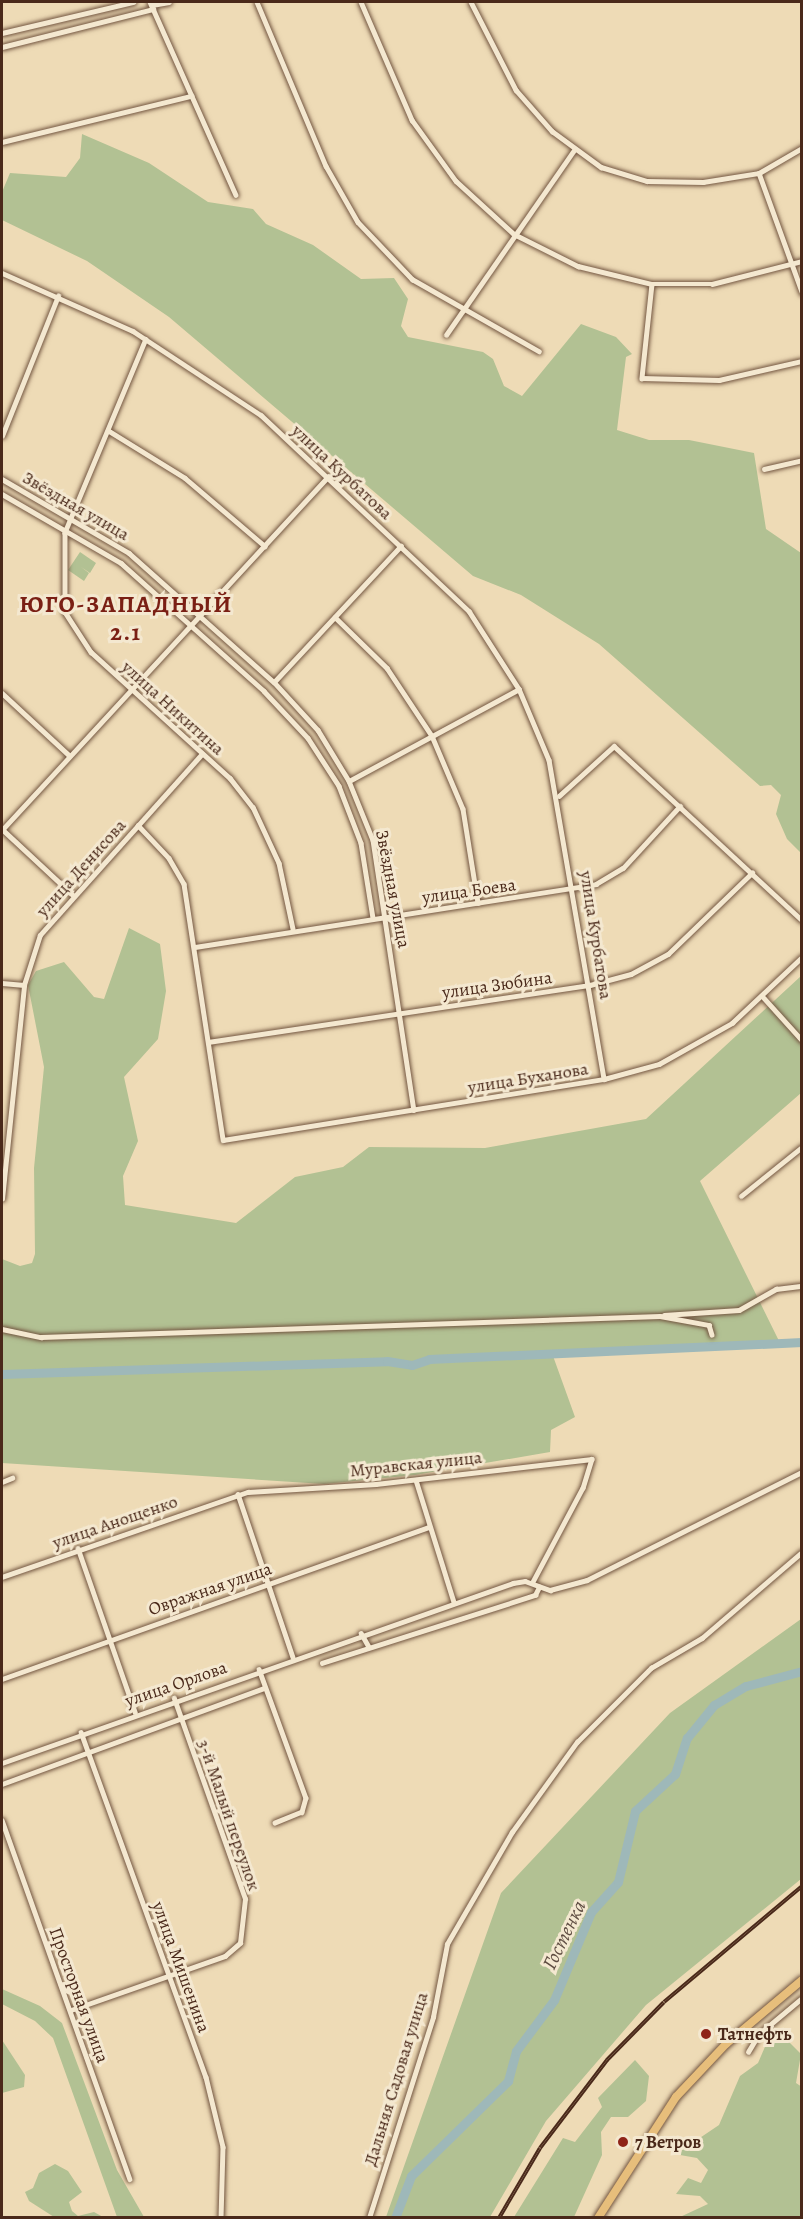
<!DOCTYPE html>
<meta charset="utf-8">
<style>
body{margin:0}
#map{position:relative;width:803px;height:2219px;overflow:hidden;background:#eedbb6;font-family:Alegreya,serif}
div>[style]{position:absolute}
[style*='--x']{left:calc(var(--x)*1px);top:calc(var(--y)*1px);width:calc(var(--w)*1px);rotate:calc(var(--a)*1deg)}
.green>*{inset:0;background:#b2c193}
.river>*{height:9px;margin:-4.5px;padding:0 4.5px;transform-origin:4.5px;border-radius:4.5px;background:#9eb8b9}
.roads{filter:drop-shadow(0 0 2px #735641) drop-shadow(0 0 2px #735641)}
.street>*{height:4.5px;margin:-2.25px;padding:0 2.25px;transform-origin:2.25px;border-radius:2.25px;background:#f4e8d0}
.primary>*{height:8px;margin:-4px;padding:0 4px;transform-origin:4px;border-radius:4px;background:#e7be7b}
.rail>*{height:4px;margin-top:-2px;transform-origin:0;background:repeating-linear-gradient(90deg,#f4e8d0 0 4.5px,#4a291a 0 9px);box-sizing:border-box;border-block:2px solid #4a291a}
.dots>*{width:16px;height:16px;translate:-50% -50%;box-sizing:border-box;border:3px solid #f4e8d0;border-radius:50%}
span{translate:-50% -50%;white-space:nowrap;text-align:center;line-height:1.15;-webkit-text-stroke:6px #f4e8d0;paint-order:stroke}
.street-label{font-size:18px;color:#4a291a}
.poi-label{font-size:18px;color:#4a291a;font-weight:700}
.left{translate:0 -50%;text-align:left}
.water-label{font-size:20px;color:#5f4d42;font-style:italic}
.district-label{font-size:24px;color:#7a1f14;font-weight:700;letter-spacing:1.5px}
.frame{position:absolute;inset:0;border:3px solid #4a291a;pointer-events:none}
</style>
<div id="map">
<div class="green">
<i style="clip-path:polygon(82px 134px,149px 163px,208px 202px,253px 209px,266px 224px,313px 245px,361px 279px,394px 278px,408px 299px,401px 326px,408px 337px,483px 352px,493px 359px,504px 386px,522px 396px,581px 324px,616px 337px,632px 354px,626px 357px,617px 430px,649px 440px,689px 440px,754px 453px,766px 529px,801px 553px,801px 853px,787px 839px,776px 814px,781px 795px,771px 785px,760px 786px,599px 644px,521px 595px,473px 576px,169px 317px,87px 261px,2px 220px,2px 192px,10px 173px,66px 177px,80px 158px)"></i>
<i style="clip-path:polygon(80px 552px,96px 563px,90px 573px,81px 567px,89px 573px,84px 581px,68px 570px)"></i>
<i style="clip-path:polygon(129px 928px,160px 944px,166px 991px,158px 1039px,124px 1077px,138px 1141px,123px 1176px,125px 1205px,236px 1223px,295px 1177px,343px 1167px,369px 1147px,485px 1148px,646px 1119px,801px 976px,801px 1093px,700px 1181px,780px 1343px,553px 1356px,575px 1417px,551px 1430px,550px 1452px,415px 1475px,324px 1484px,2px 1463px,2px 1259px,20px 1266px,32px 1263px,35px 1254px,34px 1168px,44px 1067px,28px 985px,36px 971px,64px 962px,94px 997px,104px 999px)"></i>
<i style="clip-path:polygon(801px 1619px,801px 1879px,646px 2005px,546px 2121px,490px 2217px,386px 2217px,501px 1893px,670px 1713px)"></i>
<i style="clip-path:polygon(2px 1989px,40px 2006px,62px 2023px,117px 2170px,144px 2217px,117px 2217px,53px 2038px,35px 2021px,2px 2004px)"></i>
<i style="clip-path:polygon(770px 2035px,782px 2035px,801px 2054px,796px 2083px,802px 2087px,801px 2217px,680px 2217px,708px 2204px,700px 2196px,676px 2194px,688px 2178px,701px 2183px,708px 2170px,697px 2158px,680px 2155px,682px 2150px,719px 2125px,740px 2076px,758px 2063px)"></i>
<i style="clip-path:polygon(2px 2040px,25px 2075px,24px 2087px,2px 2093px)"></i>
<i style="clip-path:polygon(635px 2060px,649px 2076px,646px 2101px,628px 2117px,611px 2117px,601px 2132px,602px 2155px,574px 2217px,514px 2217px,563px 2138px,575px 2142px,602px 2107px,598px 2098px)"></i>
<i style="clip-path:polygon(55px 2164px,68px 2171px,82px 2192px,69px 2202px,72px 2211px,78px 2216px,94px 2212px,103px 2217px,54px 2217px,29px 2201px,25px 2192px,33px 2188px,39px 2173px)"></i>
</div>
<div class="river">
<i style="--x:2;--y:1374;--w:385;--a:-1.9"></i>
<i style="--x:387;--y:1361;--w:25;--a:9"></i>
<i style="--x:412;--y:1365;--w:18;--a:-19"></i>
<i style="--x:429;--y:1359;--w:373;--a:-2.6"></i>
<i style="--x:395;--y:2218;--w:45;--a:-69.1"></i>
<i style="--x:411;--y:2176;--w:136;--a:-44.4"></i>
<i style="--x:508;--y:2081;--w:31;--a:-75"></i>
<i style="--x:516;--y:2051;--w:64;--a:-53.3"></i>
<i style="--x:554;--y:2000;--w:95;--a:-67.2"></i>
<i style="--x:591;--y:1912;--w:40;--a:-48"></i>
<i style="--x:618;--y:1882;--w:73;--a:-76.5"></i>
<i style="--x:635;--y:1811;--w:54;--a:-42.8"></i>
<i style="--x:675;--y:1774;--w:38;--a:-72"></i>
<i style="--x:687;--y:1738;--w:43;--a:-50.7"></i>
<i style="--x:714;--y:1705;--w:37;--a:-31"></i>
<i style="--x:746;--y:1686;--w:58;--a:-15"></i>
</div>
<div class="roads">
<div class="street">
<i style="--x:150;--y:2;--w:211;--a:66"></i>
<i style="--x:257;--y:2;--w:178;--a:67.2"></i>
<i style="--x:326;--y:166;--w:64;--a:60.3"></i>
<i style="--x:358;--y:222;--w:79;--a:46.5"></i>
<i style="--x:412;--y:279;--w:146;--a:29.6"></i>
<i style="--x:361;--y:2;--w:129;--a:66.6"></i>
<i style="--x:412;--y:120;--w:75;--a:54.2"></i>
<i style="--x:456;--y:181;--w:79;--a:42.4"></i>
<i style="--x:514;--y:234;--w:72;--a:26.6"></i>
<i style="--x:578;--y:266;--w:76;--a:13.7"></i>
<i style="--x:652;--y:284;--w:60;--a:0"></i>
<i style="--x:712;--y:284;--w:93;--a:-14.3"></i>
<i style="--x:471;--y:2;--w:99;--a:62.9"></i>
<i style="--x:516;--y:90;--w:55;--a:48.7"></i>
<i style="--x:552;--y:131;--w:61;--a:36.3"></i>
<i style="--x:601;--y:167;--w:48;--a:16.9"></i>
<i style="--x:647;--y:181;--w:56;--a:1"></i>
<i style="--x:703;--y:182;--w:57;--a:-9.1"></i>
<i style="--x:759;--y:173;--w:50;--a:-30.2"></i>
<i style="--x:152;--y:5;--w:17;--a:-10"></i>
<i style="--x:2;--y:33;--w:135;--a:-13.3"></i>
<i style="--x:2;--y:47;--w:156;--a:-14.1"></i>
<i style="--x:2;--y:142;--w:195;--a:-13.7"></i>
<i style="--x:759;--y:173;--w:127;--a:70.1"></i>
<i style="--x:2;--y:273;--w:143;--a:23.9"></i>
<i style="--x:133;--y:331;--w:153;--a:33.3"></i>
<i style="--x:261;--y:415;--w:286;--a:43.3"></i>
<i style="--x:469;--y:611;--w:93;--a:57.3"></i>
<i style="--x:519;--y:689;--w:77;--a:67.1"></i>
<i style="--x:549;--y:760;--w:324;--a:80.2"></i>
<i style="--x:652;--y:284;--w:95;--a:96.1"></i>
<i style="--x:642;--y:378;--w:77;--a:1.5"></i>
<i style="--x:719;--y:380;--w:85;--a:-12.9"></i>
<i style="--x:446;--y:335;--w:226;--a:-55.3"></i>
<i style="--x:146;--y:339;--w:210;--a:112.7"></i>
<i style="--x:65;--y:533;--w:79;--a:90"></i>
<i style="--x:65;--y:612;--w:48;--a:57"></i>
<i style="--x:91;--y:652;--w:188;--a:42.2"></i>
<i style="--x:230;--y:778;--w:37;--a:52"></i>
<i style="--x:253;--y:807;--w:62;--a:65.1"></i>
<i style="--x:279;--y:863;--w:67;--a:78"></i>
<i style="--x:109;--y:431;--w:89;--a:31.7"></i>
<i style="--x:185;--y:478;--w:105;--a:40.4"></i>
<i style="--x:2;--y:436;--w:151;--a:-68.2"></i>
<i style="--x:764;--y:469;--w:39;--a:-13"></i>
<i style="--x:2;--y:479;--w:147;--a:30.2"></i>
<i style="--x:129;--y:553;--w:194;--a:41.7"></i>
<i style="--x:274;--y:682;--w:65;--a:47.5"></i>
<i style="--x:318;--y:730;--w:60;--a:58.7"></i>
<i style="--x:349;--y:781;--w:64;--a:67.9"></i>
<i style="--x:373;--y:840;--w:273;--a:81.4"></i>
<i style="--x:2;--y:494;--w:138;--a:30.1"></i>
<i style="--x:121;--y:563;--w:192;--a:41.8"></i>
<i style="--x:264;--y:691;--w:64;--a:46.9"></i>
<i style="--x:308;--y:738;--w:57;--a:57.1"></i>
<i style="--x:339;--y:786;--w:61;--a:68.9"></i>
<i style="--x:361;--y:843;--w:76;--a:80.9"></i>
<i style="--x:335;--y:617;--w:73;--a:44.4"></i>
<i style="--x:387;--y:668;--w:82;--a:56.5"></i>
<i style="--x:432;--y:736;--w:79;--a:67"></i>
<i style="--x:463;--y:809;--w:95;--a:80.9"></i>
<i style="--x:274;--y:682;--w:186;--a:-47"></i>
<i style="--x:2;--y:693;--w:91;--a:42.8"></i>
<i style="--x:349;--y:781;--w:193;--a:-28.4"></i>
<i style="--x:559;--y:796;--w:74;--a:-42.3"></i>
<i style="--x:614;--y:746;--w:256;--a:42.8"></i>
<i style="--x:138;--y:825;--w:45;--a:46.8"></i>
<i style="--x:169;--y:858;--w:30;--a:60"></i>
<i style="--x:184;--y:884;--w:259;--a:81.3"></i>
<i style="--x:223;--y:1140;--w:386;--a:-9.1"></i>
<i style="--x:604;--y:1079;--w:57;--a:-15.3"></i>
<i style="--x:659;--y:1064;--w:84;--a:-29.3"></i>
<i style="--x:732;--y:1023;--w:96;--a:-43.3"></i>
<i style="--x:2;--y:829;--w:96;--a:42.9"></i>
<i style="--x:2;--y:830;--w:481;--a:-47.3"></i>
<i style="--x:195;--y:947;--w:406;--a:-8.9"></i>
<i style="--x:596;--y:884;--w:31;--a:-31"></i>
<i style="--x:623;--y:868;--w:84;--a:-47.4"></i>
<i style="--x:2;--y:983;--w:22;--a:5"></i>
<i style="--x:764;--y:998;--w:57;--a:47.9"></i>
<i style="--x:208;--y:1042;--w:386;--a:-8.5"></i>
<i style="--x:590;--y:985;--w:42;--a:-15"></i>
<i style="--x:631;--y:974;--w:42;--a:-28.4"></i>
<i style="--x:668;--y:954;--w:117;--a:-44"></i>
<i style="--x:741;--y:1196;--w:78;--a:-38.8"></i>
<i style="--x:2;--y:1199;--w:215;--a:-84.1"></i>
<i style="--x:24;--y:985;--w:52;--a:-72.3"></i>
<i style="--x:40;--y:935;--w:243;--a:-48.2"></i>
<i style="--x:664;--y:1315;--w:75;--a:-3.8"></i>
<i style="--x:739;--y:1310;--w:43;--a:-29.6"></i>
<i style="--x:776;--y:1289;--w:26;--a:-7"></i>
<i style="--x:2;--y:1329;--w:40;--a:12"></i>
<i style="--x:41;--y:1337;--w:619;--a:-1.94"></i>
<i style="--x:660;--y:1316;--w:50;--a:10.4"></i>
<i style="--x:709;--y:1325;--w:10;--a:73"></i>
<i style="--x:416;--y:1480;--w:128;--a:72.7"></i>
<i style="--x:2;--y:1482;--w:11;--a:-22"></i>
<i style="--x:238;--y:1494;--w:172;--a:71.4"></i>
<i style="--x:78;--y:1548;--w:174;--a:70.8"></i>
<i style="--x:2;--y:1577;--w:260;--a:-19.1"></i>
<i style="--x:248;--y:1492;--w:128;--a:-3.6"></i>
<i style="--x:376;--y:1484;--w:217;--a:-6.6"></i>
<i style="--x:592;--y:1459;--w:30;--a:107"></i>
<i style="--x:583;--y:1488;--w:106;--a:118"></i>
<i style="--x:361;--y:1633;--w:16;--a:60"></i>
<i style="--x:322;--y:1663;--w:224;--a:-17.7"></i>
<i style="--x:535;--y:1595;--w:9;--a:-63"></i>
<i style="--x:259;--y:1669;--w:137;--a:70"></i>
<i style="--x:306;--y:1798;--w:15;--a:106"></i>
<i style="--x:302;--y:1812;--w:29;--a:158"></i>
<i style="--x:2;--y:1679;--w:453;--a:-19.6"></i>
<i style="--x:81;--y:1732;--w:367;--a:70.1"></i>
<i style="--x:206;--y:2077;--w:72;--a:76.3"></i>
<i style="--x:223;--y:2147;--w:71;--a:91.6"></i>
<i style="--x:2;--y:1763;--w:542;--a:-19.4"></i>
<i style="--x:513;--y:1583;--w:12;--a:-9"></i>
<i style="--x:525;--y:1581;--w:27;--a:20"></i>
<i style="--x:550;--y:1590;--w:38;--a:-15"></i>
<i style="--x:587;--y:1580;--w:241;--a:-26.7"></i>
<i style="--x:2;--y:1784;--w:279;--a:-20.1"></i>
<i style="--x:2;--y:1820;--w:381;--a:70.4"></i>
<i style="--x:71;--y:2010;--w:163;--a:-19.3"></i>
<i style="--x:225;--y:1956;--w:20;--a:-41"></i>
<i style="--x:240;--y:1943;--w:44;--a:-83.5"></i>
<i style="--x:245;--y:1899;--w:213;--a:-109.5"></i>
<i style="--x:748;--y:2052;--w:21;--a:-59"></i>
<i style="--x:759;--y:2034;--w:56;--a:-39.9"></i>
<i style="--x:369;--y:2218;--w:211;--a:-72.3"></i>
<i style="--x:433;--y:2017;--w:74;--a:-79.1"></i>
<i style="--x:447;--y:1944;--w:129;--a:-59.9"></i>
<i style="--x:512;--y:1832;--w:111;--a:-54.2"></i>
<i style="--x:577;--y:1742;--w:105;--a:-45"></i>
<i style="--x:651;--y:1668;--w:59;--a:-30.5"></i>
<i style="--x:702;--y:1638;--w:132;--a:-40.7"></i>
</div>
<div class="primary">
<i style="--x:598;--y:2218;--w:144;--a:-57.2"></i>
<i style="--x:676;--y:2097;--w:73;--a:-46.7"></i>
<i style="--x:726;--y:2044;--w:99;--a:-40.1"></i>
</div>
</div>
<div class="rail">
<i style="--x:499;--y:2218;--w:81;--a:-59.6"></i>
<i style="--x:540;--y:2148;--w:111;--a:-52.7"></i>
<i style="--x:607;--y:2060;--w:81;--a:-45.5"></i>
<i style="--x:664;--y:2002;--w:180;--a:-40"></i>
</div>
<div class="dots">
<i style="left:706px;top:2034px;background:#8f2418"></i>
<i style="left:623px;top:2142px;background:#8f2418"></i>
</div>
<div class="street-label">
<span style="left:342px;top:472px;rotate:43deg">улица Курбатова</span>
<span style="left:76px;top:506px;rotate:30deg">Звёздная улица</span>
<span style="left:173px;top:708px;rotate:42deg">улица Никитина</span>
<span style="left:81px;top:868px;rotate:-48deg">улица Денисова</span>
<span style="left:393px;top:889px;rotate:79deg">Звёздная улица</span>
<span style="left:469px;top:891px;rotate:-8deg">улица Боева</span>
<span style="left:596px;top:935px;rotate:81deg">улица Курбатова</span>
<span style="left:497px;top:985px;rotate:-8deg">улица Зюбина</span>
<span style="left:528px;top:1078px;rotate:-9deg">улица Буханова</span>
<span style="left:416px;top:1464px;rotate:-6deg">Муравская улица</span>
<span style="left:115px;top:1522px;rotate:-19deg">улица Анощенко</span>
<span style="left:210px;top:1589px;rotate:-19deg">Овражная улица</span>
<span style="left:176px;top:1684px;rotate:-19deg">улица Орлова</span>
<span style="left:229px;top:1815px;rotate:71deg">3-й Малый переулок</span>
<span style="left:181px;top:1967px;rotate:70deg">улица Мишенина</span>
<span style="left:79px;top:1995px;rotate:70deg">Просторная улица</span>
<span style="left:396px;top:2079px;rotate:-73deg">Дальняя Садовая улица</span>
</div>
<div class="poi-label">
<span class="left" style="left:718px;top:2034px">Татнефть</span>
<span class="left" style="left:635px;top:2142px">7 Ветров</span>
</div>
<div class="water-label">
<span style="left:564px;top:1935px;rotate:-64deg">Гостенка</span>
</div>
<div class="district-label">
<span style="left:126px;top:619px">ЮГО-ЗАПАДНЫЙ<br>2.1</span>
</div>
<div class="frame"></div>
</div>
